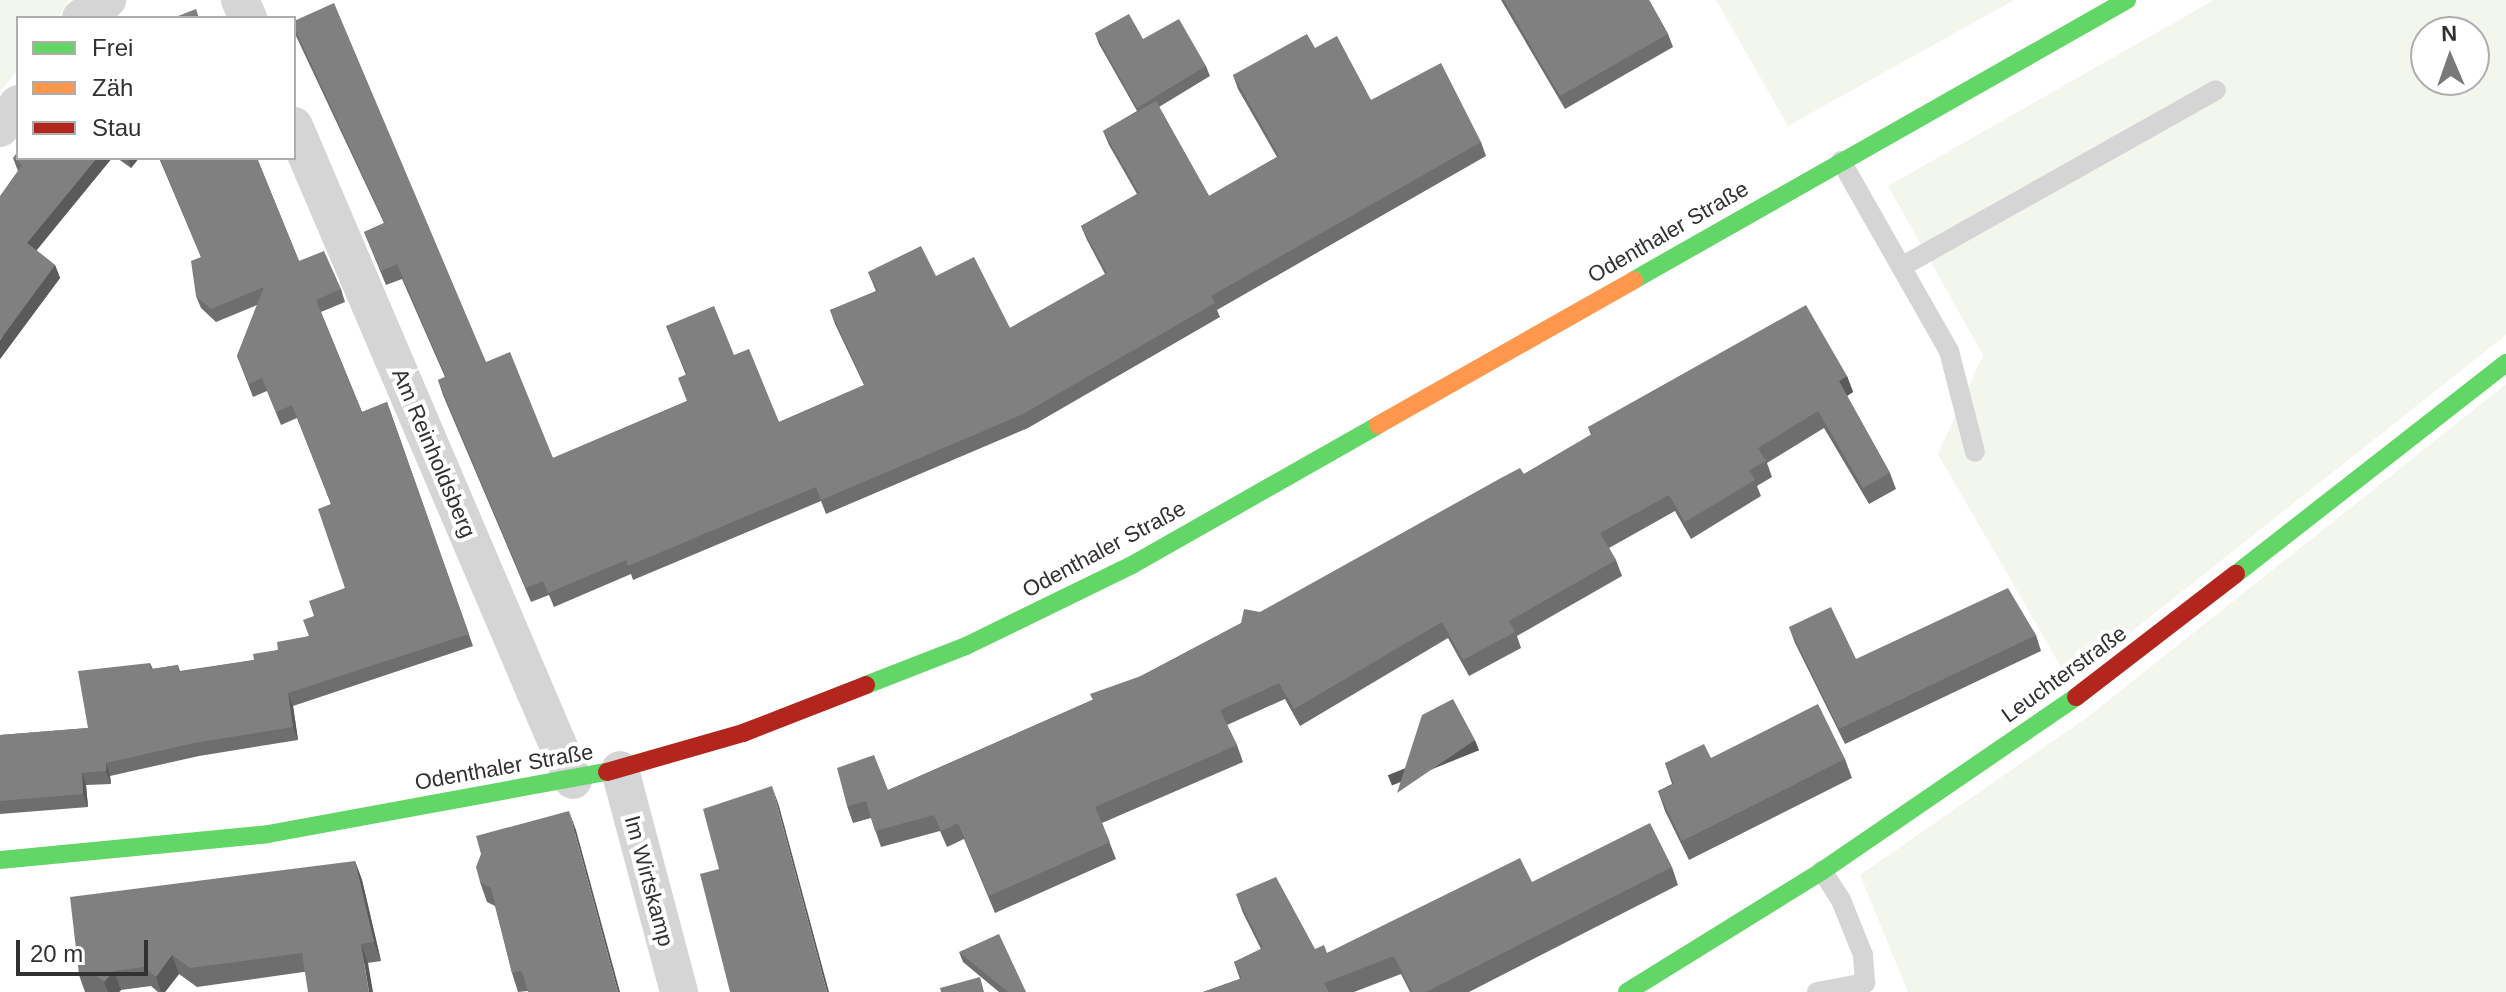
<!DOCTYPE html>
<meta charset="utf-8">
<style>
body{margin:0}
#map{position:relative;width:2506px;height:992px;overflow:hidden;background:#fff;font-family:Arial,sans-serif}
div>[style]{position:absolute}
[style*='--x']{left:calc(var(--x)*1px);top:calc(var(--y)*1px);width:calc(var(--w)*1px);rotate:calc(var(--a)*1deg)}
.green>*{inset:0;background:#f2f6ed}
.lane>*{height:20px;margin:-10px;padding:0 10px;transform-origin:10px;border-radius:10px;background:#d5d5d5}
.street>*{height:38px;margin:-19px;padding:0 19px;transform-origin:19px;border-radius:19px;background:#d5d5d5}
.fast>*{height:18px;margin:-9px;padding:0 9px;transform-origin:9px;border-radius:9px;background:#63d668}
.slow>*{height:18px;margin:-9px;padding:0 9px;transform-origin:9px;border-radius:9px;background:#ff974d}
.jam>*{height:18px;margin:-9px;padding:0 9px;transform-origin:9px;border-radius:9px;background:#b3261e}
.wall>*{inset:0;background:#6e6e6e}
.shaded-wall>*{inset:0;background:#5a5a5a;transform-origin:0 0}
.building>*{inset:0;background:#808080}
span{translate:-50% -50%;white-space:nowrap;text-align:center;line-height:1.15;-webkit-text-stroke:8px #fff;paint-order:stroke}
.street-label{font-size:22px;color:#313131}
.legend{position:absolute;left:16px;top:16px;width:280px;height:144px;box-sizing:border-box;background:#fff;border:2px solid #adadad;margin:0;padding:10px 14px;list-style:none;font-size:24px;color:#313131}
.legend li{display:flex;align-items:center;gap:16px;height:40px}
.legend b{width:40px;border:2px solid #adadad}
.north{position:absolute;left:2410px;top:16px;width:80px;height:80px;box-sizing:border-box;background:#fff;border:2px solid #adadad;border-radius:50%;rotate:358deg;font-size:22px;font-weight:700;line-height:32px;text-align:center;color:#313131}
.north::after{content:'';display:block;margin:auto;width:28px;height:36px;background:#797979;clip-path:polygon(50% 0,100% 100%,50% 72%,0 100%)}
.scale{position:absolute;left:16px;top:940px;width:132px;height:36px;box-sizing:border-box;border:4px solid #313131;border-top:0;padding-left:10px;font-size:24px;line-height:28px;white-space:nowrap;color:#313131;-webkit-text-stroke:6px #fff;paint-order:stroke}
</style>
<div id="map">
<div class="green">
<i style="clip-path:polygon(0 0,70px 0,57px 18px,18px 18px,18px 69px,0 92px)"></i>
<i style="clip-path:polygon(1716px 0,2014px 0,1788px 126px)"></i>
<i style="clip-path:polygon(evenodd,2214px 0,2506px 0,2506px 335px,2069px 681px,1938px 454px,1983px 355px,1888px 186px,2214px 0,2426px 32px,2474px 32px,2474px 80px,2426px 80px,2426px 32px)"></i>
<i style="clip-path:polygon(2506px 384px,2506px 992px,1908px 992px,1860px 875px,2089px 716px)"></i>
</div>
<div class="lane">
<i style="--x:1841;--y:161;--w:219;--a:60.4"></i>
<i style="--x:1949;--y:351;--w:104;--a:75.6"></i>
<i style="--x:1901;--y:267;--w:361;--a:-29.3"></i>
<i style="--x:1817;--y:992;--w:49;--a:-10.6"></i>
<i style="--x:1865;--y:983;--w:28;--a:-94"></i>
<i style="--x:1863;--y:955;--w:59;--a:-111.8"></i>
<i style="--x:1841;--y:900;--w:35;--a:-123"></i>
</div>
<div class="street">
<i style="--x:240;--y:0;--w:20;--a:66"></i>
<i style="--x:81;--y:18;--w:32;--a:-35"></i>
<i style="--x:294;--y:126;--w:711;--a:66.9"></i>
<i style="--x:0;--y:128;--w:30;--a:-53"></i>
<i style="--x:620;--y:770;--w:230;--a:75.1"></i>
</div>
<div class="fast">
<i style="--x:1634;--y:280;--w:567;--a:-29.59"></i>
<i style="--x:2236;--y:574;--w:343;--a:-38"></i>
<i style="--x:866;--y:685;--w:107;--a:-21.3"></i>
<i style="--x:966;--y:646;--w:185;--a:-26"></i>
<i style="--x:1132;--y:565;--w:283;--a:-29.6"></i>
<i style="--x:0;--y:860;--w:269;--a:-5.5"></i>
<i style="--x:268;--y:834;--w:345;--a:-10.4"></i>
<i style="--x:1627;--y:992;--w:229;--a:-31.8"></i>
<i style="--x:1822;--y:871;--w:308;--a:-34.4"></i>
</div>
<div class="slow">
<i style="--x:1378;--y:425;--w:294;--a:-29.5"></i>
</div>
<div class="jam">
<i style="--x:2076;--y:697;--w:202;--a:-37.6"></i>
<i style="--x:607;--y:772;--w:141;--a:-16"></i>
<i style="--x:743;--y:733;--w:132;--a:-21.3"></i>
</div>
<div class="wall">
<i style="clip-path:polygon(1501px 0,1649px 0,1668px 34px,1673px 47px,1565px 109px)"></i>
<i style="clip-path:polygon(294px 21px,486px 362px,553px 458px,687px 401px,686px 375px,666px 326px,734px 355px,779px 422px,864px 385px,835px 324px,830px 310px,876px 291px,868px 272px,936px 276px,1010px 328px,1105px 274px,1087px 240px,1081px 226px,1137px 194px,1109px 145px,1103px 131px,1137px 111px,1099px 44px,1095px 33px,1143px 39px,1206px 66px,1210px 76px,1159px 107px,1209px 196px,1277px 157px,1238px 89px,1233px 75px,1315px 48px,1371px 100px,1481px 142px,1486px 156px,1217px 310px,1220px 317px,1028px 428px,826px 514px,821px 501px,633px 580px,631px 574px,554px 607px,549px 595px,531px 602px,443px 395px,438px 380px,445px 377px,402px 279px,386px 285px,364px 232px,384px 223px,296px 36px,294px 29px)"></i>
<i style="clip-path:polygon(13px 158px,112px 158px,36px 250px,55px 265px,60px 278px,0 359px,18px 171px)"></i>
<i style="clip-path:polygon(117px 158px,139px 158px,131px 168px)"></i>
<i style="clip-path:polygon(159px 158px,257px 158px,299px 261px,341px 289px,345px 302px,321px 312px,362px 412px,387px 402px,473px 646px,293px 706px,298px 740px,199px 756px,110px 776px,111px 784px,86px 785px,88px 807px,0 814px,0 735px,88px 728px,150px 663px,153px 669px,178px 665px,180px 671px,254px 660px,309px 636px,314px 616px,345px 588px,331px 504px,297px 418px,281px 425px,267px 391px,253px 397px,237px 356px,257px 305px,216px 322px,201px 308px,196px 296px,201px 257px)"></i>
<i style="clip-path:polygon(1847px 376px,1853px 392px,1847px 396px,1890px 473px,1896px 489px,1869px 504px,1824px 428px,1767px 463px,1772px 477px,1757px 486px,1761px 496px,1691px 539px,1675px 511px,1609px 548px,1616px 560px,1622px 576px,1517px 636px,1521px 648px,1469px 676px,1448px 638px,1300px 726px,1285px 699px,1227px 725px,1237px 745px,1243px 762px,1102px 823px,1116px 859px,995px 913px,964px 839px,947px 847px,940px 831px,881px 847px,871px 818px,853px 823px,847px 806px,888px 790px,1092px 700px,1141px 676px,1524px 474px,1591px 435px,1588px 427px)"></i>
<i style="clip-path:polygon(1789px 627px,1856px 659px,2036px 635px,2041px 651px,1845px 744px,1795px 643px)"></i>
<i style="clip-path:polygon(1711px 758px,1845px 759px,1852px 778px,1689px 860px,1665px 811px,1658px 791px,1672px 784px,1665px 763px)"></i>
<i style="clip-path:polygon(576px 830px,528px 991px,518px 992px,512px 973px,495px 906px,487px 902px,480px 882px)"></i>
<i style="clip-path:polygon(355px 861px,362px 880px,381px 961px,197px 987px,179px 974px,165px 992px,158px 992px,151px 986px,121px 990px,119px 992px,85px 992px,79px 975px)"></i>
<i style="clip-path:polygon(1672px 867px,1678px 885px,1469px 992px,1410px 992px,1401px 974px,1354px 992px,1203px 992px,1240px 979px,1234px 962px,1261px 949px,1243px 913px,1236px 894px,1315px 949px,1327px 953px,1532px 882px)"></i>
<i style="clip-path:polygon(959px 952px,1026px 992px,999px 992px,963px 962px)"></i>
</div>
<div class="shaded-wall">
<i style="clip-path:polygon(97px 158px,112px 158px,32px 256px,27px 243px)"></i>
<i style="clip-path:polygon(128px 158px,139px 158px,131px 168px)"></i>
<i style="clip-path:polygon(55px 265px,60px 278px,0 359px,0 340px)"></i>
<i style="clip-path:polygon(1847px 376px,1853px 392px,1845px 397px,1839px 381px)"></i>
<i style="clip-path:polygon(288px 693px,293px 706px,298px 740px,293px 727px)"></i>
<i style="left:1475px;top:740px;width:11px;height:94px;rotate:68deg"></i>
<i style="clip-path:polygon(106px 763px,110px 776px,111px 784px,106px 771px)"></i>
<i style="clip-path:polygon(82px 773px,86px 785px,88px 807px,83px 794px)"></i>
<i style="clip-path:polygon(772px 786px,779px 806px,829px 992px,827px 992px)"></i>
<i style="clip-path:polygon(569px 811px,576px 830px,620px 992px,618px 992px)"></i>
<i style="clip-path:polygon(355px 861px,362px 880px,381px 961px,374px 942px)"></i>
<i style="clip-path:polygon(361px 944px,368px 963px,373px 992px,369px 992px)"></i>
<i style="clip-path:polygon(172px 955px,179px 974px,165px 992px,161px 992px,156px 977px)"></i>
<i style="clip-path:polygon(114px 971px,121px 990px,119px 992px,108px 992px,104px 982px)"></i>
</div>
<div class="building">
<i style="clip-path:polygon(1504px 0,1649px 0,1668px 34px,1560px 96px)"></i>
<i style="clip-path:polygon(334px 3px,486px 362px,510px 352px,553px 458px,687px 401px,678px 378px,687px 374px,666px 326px,714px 306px,734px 355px,749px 349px,779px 422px,865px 385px,830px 310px,878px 291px,868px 272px,921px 246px,936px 276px,974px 257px,1010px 328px,1107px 273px,1081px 226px,1139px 193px,1103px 131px,1156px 101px,1209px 196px,1279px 156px,1233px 75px,1307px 34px,1315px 48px,1337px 36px,1371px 100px,1441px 63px,1481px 142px,1211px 296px,1215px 303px,1023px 414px,821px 500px,816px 487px,628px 566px,626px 560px,548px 593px,543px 581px,526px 588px,438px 380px,446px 377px,397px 264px,381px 271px,364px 232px,385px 223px,294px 27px,294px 21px)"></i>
<i style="clip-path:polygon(196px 9px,199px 18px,173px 18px)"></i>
<i style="clip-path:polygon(1129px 14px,1143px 39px,1179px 19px,1206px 66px,1137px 108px,1095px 33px)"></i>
<i style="clip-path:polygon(18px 151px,18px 158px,97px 158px,27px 243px,55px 265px,0 340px,0 196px,22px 165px,13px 158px)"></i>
<i style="clip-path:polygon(160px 158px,257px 158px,299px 261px,324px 251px,341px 289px,316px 300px,362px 412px,387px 402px,469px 634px,288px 693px,293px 727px,194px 743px,106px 763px,106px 771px,82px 773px,83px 794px,0 801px,0 735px,88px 728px,78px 671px,150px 663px,151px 669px,178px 665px,179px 672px,254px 660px,253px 654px,278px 650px,277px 642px,309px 636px,303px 620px,314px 616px,309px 601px,345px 588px,318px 509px,331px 504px,292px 405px,276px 412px,262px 378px,249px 384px,237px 356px,264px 287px,211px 309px,196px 296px,191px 261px,201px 257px)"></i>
<i style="clip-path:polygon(1806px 305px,1847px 376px,1839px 381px,1890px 473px,1863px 488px,1818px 411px,1758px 448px,1766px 461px,1749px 470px,1755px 480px,1685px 522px,1669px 495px,1600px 533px,1616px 560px,1509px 621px,1515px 632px,1463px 660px,1442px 622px,1294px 709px,1279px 683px,1220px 710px,1237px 745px,1095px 807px,1110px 842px,989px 896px,958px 823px,941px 831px,934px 815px,875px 831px,866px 801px,847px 806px,837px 768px,874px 755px,888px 790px,1093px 700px,1090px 694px,1141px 676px,1241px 623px,1244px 609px,1260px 612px,1501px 478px,1520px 468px,1524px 474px,1592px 434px,1588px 427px)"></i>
<i style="clip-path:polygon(2008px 588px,2036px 635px,1839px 729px,1789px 627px,1831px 607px,1856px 659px)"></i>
<i style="clip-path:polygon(1453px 699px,1475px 740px,1397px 793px,1422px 715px)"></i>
<i style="clip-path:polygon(1818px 704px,1845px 759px,1682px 841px,1658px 791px,1674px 784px,1665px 763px,1704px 744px,1711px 758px)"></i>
<i style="clip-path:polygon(772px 786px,827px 992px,730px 992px,700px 874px,719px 869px,703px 809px)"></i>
<i style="clip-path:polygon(569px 811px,618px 992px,528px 992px,522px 971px,512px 973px,491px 888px,480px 882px,476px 867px,481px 854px,476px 836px)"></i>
<i style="clip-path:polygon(1650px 823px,1672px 867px,1426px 992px,1412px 992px,1394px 956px,1324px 983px,1329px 992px,1203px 992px,1242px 978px,1234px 962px,1263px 948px,1236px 894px,1276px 877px,1315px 949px,1324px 945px,1327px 953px,1520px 858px,1532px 882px)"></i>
<i style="clip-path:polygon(355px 861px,374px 942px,361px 944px,369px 992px,308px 992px,302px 953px,190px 968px,172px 955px,156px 977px,144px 967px,114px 971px,104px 982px,93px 973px,79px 975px,70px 897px)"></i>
<i style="clip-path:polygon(999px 934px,1026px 992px,1008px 992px,959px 952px)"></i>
<i style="clip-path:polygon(980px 977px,984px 992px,941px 992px,940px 988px)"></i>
</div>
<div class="street-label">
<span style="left:1668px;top:232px;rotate:-30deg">Odenthaler Straße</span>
<span style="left:434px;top:453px;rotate:67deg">Am Reinholdsberg</span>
<span style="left:1104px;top:549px;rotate:-28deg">Odenthaler Straße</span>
<span style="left:2064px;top:674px;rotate:-36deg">Leuchterstraße</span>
<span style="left:504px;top:767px;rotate:-10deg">Odenthaler Straße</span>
<span style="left:649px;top:881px;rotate:75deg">Im Wirtskamp</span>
</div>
<ul class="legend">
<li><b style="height:10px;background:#63d668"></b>Frei</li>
<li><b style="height:10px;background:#ff974d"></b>Zäh</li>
<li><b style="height:10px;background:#b3261e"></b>Stau</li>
</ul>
<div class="north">N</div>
<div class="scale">20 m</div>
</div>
